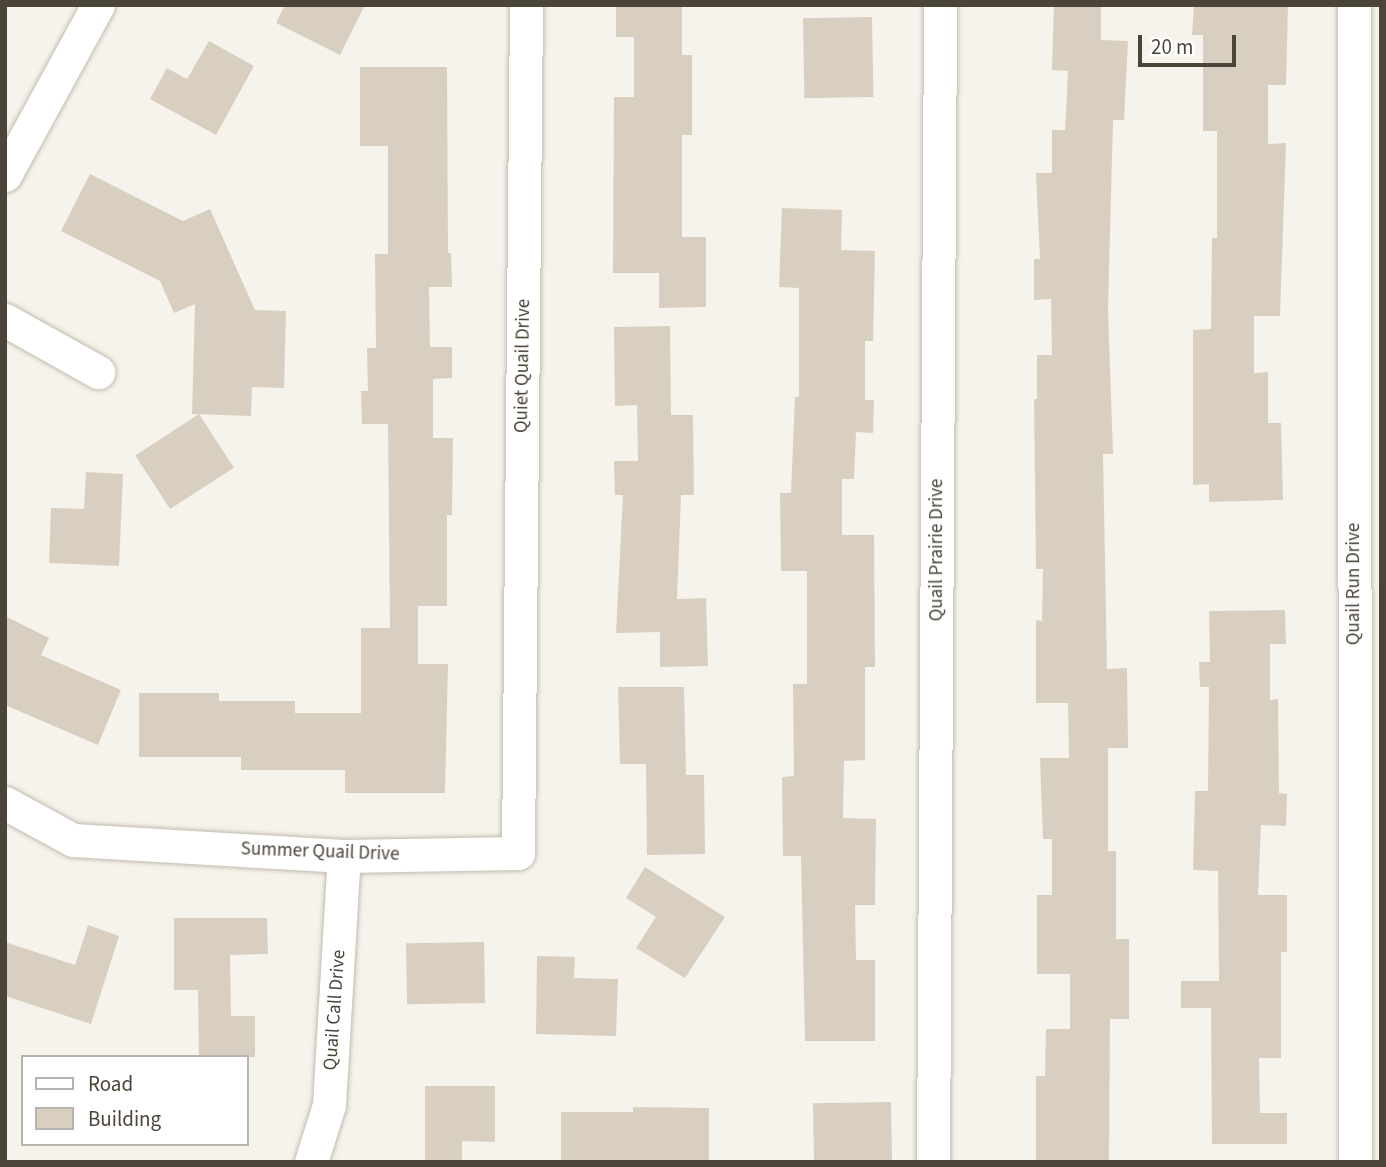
<!DOCTYPE html>
<style>
body{margin:0}
#map{position:relative;width:1386px;height:1167px;overflow:hidden;background:#f6f3ec;font-family:"Source Sans 3",sans-serif}
div>[style]{position:absolute}
[style*='--x']{left:calc(var(--x)*1px);top:calc(var(--y)*1px);width:calc(var(--w)*1px);rotate:calc(var(--a)*1deg)}
.building>*{inset:0;background:#d8cfc1;transform-origin:0 0}
.roads{filter:drop-shadow(0 0 2px #c2bbae) drop-shadow(0 0 2px #c2bbae)}
.minor>*{height:33px;margin:-16.5px;padding:0 16.5px;transform-origin:16.5px;border-radius:16.5px;background:#fff}
span{translate:-50% -50%;white-space:nowrap;text-align:center;line-height:1.15;-webkit-text-stroke:5px #fff;paint-order:stroke}
.street-label{font-size:19px;color:#4b4439}
.frame{position:absolute;inset:0;border:7px solid #4b4439;pointer-events:none}
.legend{position:absolute;left:21px;top:1055px;width:228px;height:91px;box-sizing:border-box;background:#fff;border:2px solid #b7b4b0;margin:0;padding:9px 12px;list-style:none;font-size:21px;color:#4b4439}
.legend li{display:flex;align-items:center;gap:14px;height:35px}
.legend b{width:35px;border:2px solid #b7b4b0}
.scale{position:absolute;left:1138px;top:35px;width:98px;height:32px;box-sizing:border-box;border:4px solid #4b4439;border-top:0;padding-left:9px;font-size:21px;line-height:24px;white-space:nowrap;color:#4b4439;-webkit-text-stroke:5px #fff;paint-order:stroke}
</style>
<div id="map">
<div class="building">
<i style="clip-path:polygon(285px 5px,365px 5px,340px 55px,276px 23px)"></i>
<i style="clip-path:polygon(616px 5px,682px 5px,682px 55px,692px 55px,692px 135px,682px 135px,682px 237px,706px 237px,706px 307px,659px 308px,659px 273px,613px 273px,614px 97px,634px 97px,634px 37px,616px 37px)"></i>
<i style="clip-path:polygon(1054px 5px,1101px 5px,1101px 40px,1128px 41px,1124px 120px,1113px 120px,1108px 309px,1113px 454px,1103px 454px,1107px 669px,1127px 668px,1128px 748px,1108px 748px,1108px 851px,1116px 851px,1116px 939px,1129px 939px,1129px 1019px,1110px 1019px,1109px 1162px,1036px 1162px,1036px 1076px,1045px 1076px,1046px 1029px,1070px 1029px,1070px 974px,1037px 974px,1037px 895px,1052px 895px,1052px 839px,1043px 839px,1040px 758px,1069px 758px,1068px 703px,1036px 703px,1036px 620px,1042px 621px,1043px 569px,1036px 569px,1034px 399px,1037px 399px,1037px 355px,1052px 355px,1051px 299px,1034px 300px,1034px 259px,1040px 259px,1036px 173px,1052px 173px,1052px 130px,1065px 130px,1068px 71px,1052px 70px)"></i>
<i style="clip-path:polygon(1194px 5px,1288px 5px,1286px 85px,1268px 85px,1268px 144px,1286px 143px,1280px 316px,1254px 316px,1254px 373px,1268px 372px,1268px 423px,1281px 423px,1283px 500px,1209px 502px,1209px 484px,1193px 485px,1193px 330px,1211px 329px,1212px 238px,1217px 238px,1217px 131px,1203px 131px,1203px 35px,1192px 35px)"></i>
<i style="left:872px;top:17px;width:80px;height:69px;rotate:89deg"></i>
<i style="clip-path:polygon(209px 41px,254px 66px,216px 135px,150px 99px,167px 68px,187px 79px)"></i>
<i style="clip-path:polygon(360px 67px,447px 67px,448px 253px,451px 253px,452px 287px,429px 287px,430px 347px,452px 347px,452px 378px,433px 379px,433px 438px,453px 438px,452px 515px,447px 515px,447px 606px,418px 606px,418px 664px,448px 664px,445px 793px,345px 793px,345px 770px,241px 770px,241px 757px,139px 757px,139px 693px,219px 693px,219px 701px,295px 701px,295px 713px,361px 713px,361px 628px,390px 628px,388px 424px,362px 424px,361px 391px,368px 391px,367px 348px,376px 348px,375px 254px,388px 254px,388px 146px,360px 146px)"></i>
<i style="clip-path:polygon(90px 174px,183px 221px,210px 209px,255px 310px,286px 311px,284px 388px,252px 387px,251px 416px,192px 414px,195px 304px,174px 313px,160px 281px,61px 231px)"></i>
<i style="clip-path:polygon(782px 208px,842px 210px,841px 250px,875px 251px,873px 341px,865px 341px,865px 400px,874px 400px,873px 433px,856px 432px,854px 479px,842px 479px,842px 535px,874px 535px,875px 667px,865px 667px,865px 760px,844px 761px,843px 818px,876px 819px,875px 905px,855px 905px,856px 960px,875px 960px,875px 1041px,805px 1041px,801px 856px,783px 856px,782px 777px,794px 776px,793px 684px,807px 684px,807px 571px,781px 571px,780px 493px,791px 493px,795px 397px,799px 397px,799px 288px,779px 287px)"></i>
<i style="clip-path:polygon(670px 326px,671px 415px,693px 415px,694px 495px,681px 495px,677px 599px,706px 598px,708px 666px,660px 667px,660px 632px,616px 633px,623px 495px,615px 495px,614px 461px,638px 461px,637px 405px,615px 406px,614px 327px)"></i>
<i style="left:199px;top:414px;width:64px;height:76px;rotate:57deg"></i>
<i style="clip-path:polygon(86px 472px,123px 474px,119px 566px,49px 563px,51px 508px,84px 509px)"></i>
<i style="clip-path:polygon(1285px 610px,1286px 644px,1270px 644px,1270px 700px,1278px 699px,1279px 793px,1287px 794px,1286px 826px,1261px 825px,1258px 895px,1287px 895px,1287px 952px,1281px 952px,1281px 1058px,1259px 1058px,1260px 1113px,1287px 1113px,1287px 1144px,1212px 1144px,1211px 1008px,1181px 1008px,1181px 981px,1219px 981px,1218px 871px,1193px 870px,1195px 791px,1208px 791px,1209px 687px,1200px 687px,1199px 662px,1210px 662px,1209px 611px)"></i>
<i style="clip-path:polygon(5px 616px,49px 638px,41px 655px,121px 690px,98px 745px,5px 705px)"></i>
<i style="clip-path:polygon(618px 687px,684px 687px,686px 775px,704px 775px,705px 854px,647px 855px,646px 764px,620px 764px)"></i>
<i style="clip-path:polygon(645px 867px,725px 917px,685px 978px,636px 948px,656px 917px,626px 898px)"></i>
<i style="clip-path:polygon(174px 918px,267px 918px,268px 954px,230px 955px,231px 1016px,255px 1016px,255px 1057px,199px 1057px,198px 990px,174px 990px)"></i>
<i style="clip-path:polygon(88px 925px,119px 936px,91px 1024px,5px 996px,5px 942px,75px 965px)"></i>
<i style="left:484px;top:942px;width:61px;height:78px;rotate:89deg"></i>
<i style="clip-path:polygon(537px 956px,575px 957px,574px 978px,618px 979px,616px 1036px,536px 1034px)"></i>
<i style="clip-path:polygon(425px 1086px,495px 1086px,495px 1142px,462px 1141px,462px 1162px,425px 1162px)"></i>
<i style="left:891px;top:1102px;width:60px;height:78px;rotate:89deg"></i>
<i style="clip-path:polygon(633px 1107px,709px 1108px,709px 1162px,561px 1162px,561px 1112px,633px 1112px)"></i>
</div>
<div class="roads">
<div class="minor">
<i style="--x:1354;--y:5;--w:1157;--a:89.95"></i>
<i style="--x:5;--y:175;--w:194;--a:-61.3"></i>
<i style="--x:5;--y:320;--w:107;--a:29.2"></i>
<i style="--x:5;--y:803;--w:77;--a:28.6"></i>
<i style="--x:73;--y:840;--w:271;--a:3.4"></i>
<i style="--x:344;--y:856;--w:174;--a:-1"></i>
<i style="--x:518;--y:853;--w:848;--a:-89.46"></i>
<i style="--x:311;--y:1162;--w:60;--a:-72.5"></i>
<i style="--x:329;--y:1105;--w:249;--a:-86.6"></i>
<i style="--x:933;--y:1162;--w:1157;--a:-89.65"></i>
</div>
</div>
<div class="street-label">
<span style="left:523px;top:366px;rotate:-89deg">Quiet Quail Drive</span>
<span style="left:937px;top:550px;rotate:-90deg">Quail Prairie Drive</span>
<span style="left:1354px;top:584px;rotate:-90deg">Quail Run Drive</span>
<span style="left:320px;top:852px;rotate:2deg">Summer Quail Drive</span>
<span style="left:335px;top:1010px;rotate:-86deg">Quail Call Drive</span>
</div>
<div class="frame"></div>
<ul class="legend">
<li><b style="height:9px;background:#fff"></b>Road</li>
<li><b style="height:19px;background:#d8cfc1"></b>Building</li>
</ul>
<div class="scale">20 m</div>
</div>
